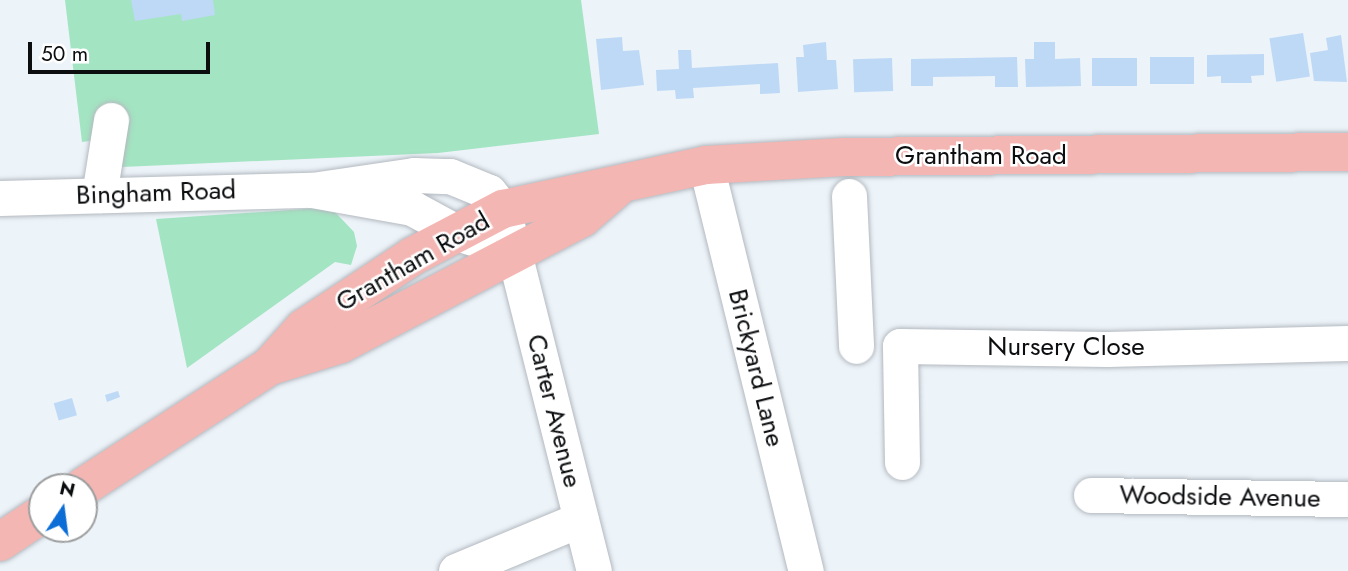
<!DOCTYPE html>
<style>
body{margin:0}
#map{position:relative;width:1348px;height:571px;overflow:hidden;background:#ecf3f9;font-family:Jost,sans-serif}
div>[style]{position:absolute}
[style*='--x']{left:calc(var(--x)*1px);top:calc(var(--y)*1px);width:calc(var(--w)*1px);rotate:calc(var(--a)*1deg)}
.green>*{inset:0;background:#a3e4c2}
.building>*{inset:0;background:#bed9f6;transform-origin:0 0}
.roads{filter:drop-shadow(0 0 2px #b3b9bf) drop-shadow(0 0 2px #b3b9bf)}
.minor>*{height:35px;margin:-17.5px;padding:0 17.5px;transform-origin:17.5px;border-radius:17.5px;background:#fff}
.highway>*{height:38px;margin:-19px;padding:0 19px;transform-origin:19px;border-radius:19px;background:#f3b6b3}
span{translate:-50% -50%;white-space:nowrap;text-align:center;line-height:1.15;-webkit-text-stroke:5px #fff;paint-order:stroke}
.street-label{font-size:26px;color:#0b0d0f}
.north{position:absolute;left:28px;top:473px;width:70px;height:70px;box-sizing:border-box;background:#fff;border:2px solid #9d9e9f;border-radius:50%;rotate:13deg;font-size:19px;font-weight:700;line-height:28px;text-align:center;color:#0b0d0f}
.north::after{content:'';display:block;margin:auto;width:24px;height:32px;background:#0c6dd6;clip-path:polygon(50% 0,100% 100%,50% 72%,0 100%)}
.scale{position:absolute;left:28px;top:42px;width:182px;height:32px;box-sizing:border-box;border:4px solid #0b0d0f;border-top:0;padding-left:9px;font-size:21px;line-height:24px;white-space:nowrap;color:#0b0d0f;-webkit-text-stroke:5px #fff;paint-order:stroke}
</style>
<div id="map">
<div class="green">
<i style="clip-path:polygon(65px 0,581px 0,599px 134px,438px 153px,122px 167px,119px 137px,82px 142px)"></i>
<i style="clip-path:polygon(319px 208px,334px 211px,354px 232px,357px 246px,351px 265px,335px 262px,187px 368px,156px 219px)"></i>
</div>
<div class="building">
<i style="clip-path:polygon(131px 0,213px 0,215px 15px,182px 21px,181px 14px,135px 21px)"></i>
<i style="left:1303px;top:33px;width:44px;height:34px;rotate:81deg"></i>
<i style="clip-path:polygon(1341px 35px,1347px 82px,1314px 81px,1310px 53px,1328px 50px,1326px 38px)"></i>
<i style="clip-path:polygon(622px 37px,623px 51px,639px 50px,644px 85px,601px 90px,596px 39px)"></i>
<i style="clip-path:polygon(826px 42px,827px 60px,836px 60px,838px 89px,798px 92px,796px 57px,804px 57px,803px 45px)"></i>
<i style="clip-path:polygon(1034px 42px,1055px 42px,1055px 59px,1080px 58px,1081px 86px,1026px 87px,1025px 59px,1034px 59px)"></i>
<i style="clip-path:polygon(678px 50px,691px 50px,692px 68px,778px 63px,780px 93px,760px 94px,760px 84px,693px 88px,694px 98px,676px 99px,675px 90px,657px 91px,656px 70px,679px 69px)"></i>
<i style="clip-path:polygon(1264px 54px,1264px 75px,1251px 76px,1252px 83px,1221px 83px,1221px 76px,1207px 77px,1207px 55px)"></i>
<i style="clip-path:polygon(1017px 57px,1018px 87px,995px 87px,995px 76px,933px 77px,933px 86px,911px 86px,911px 59px)"></i>
<i style="left:1150px;top:57px;width:44px;height:27px"></i>
<i style="left:892px;top:58px;width:33px;height:39px;rotate:88deg"></i>
<i style="left:1092px;top:58px;width:45px;height:28px"></i>
<i style="clip-path:polygon(118px 391px,120px 397px,107px 402px,105px 395px)"></i>
<i style="left:72px;top:398px;width:18px;height:19px;rotate:74deg"></i>
</div>
<div class="roads">
<div class="minor">
<i style="--x:706;--y:165;--w:418;--a:76.2"></i>
<i style="--x:312;--y:190;--w:103;--a:-8.4"></i>
<i style="--x:414;--y:175;--w:36;--a:2"></i>
<i style="--x:450;--y:176;--w:42;--a:22.3"></i>
<i style="--x:489;--y:192;--w:22;--a:51"></i>
<i style="--x:503;--y:209;--w:373;--a:75.9"></i>
<i style="--x:99;--y:195;--w:76;--a:-80.9"></i>
<i style="--x:849;--y:196;--w:150;--a:87.3"></i>
<i style="--x:0;--y:198;--w:312;--a:-1.5"></i>
<i style="--x:312;--y:190;--w:102;--a:10.2"></i>
<i style="--x:412;--y:208;--w:55;--a:28.4"></i>
<i style="--x:460;--y:234;--w:57;--a:17.5"></i>
<i style="--x:902;--y:462;--w:116;--a:-91"></i>
<i style="--x:900;--y:346;--w:207;--a:0.8"></i>
<i style="--x:1107;--y:349;--w:241;--a:-1.4"></i>
<i style="--x:1091;--y:495;--w:257;--a:0.9"></i>
<i style="--x:456;--y:571;--w:135;--a:-22.6"></i>
</div>
<div class="highway">
<i style="--x:270;--y:366;--w:51;--a:-48.2"></i>
<i style="--x:304;--y:328;--w:131;--a:-33.4"></i>
<i style="--x:413;--y:256;--w:102;--a:-27.6"></i>
<i style="--x:503;--y:209;--w:208;--a:-12.2"></i>
<i style="--x:706;--y:165;--w:138;--a:-3.3"></i>
<i style="--x:844;--y:157;--w:504;--a:-0.57"></i>
<i style="--x:83;--y:487;--w:223;--a:-32.9"></i>
<i style="--x:270;--y:366;--w:74;--a:-17.2"></i>
<i style="--x:341;--y:344;--w:272;--a:-27.6"></i>
<i style="--x:582;--y:218;--w:48;--a:-40.7"></i>
<i style="--x:0;--y:542;--w:50;--a:-33.7"></i>
</div>
</div>
<div class="street-label">
<span style="left:981px;top:156px">Grantham Road</span>
<span style="left:156px;top:193px;rotate:-2deg">Bingham Road</span>
<span style="left:413px;top:262px;rotate:-30deg">Grantham Road</span>
<span style="left:1066px;top:347px">Nursery Close</span>
<span style="left:756px;top:368px;rotate:76deg">Brickyard Lane</span>
<span style="left:554px;top:411px;rotate:76deg">Carter Avenue</span>
<span style="left:1220px;top:497px;rotate:1deg">Woodside Avenue</span>
</div>
<div class="north">N</div>
<div class="scale">50 m</div>
</div>
